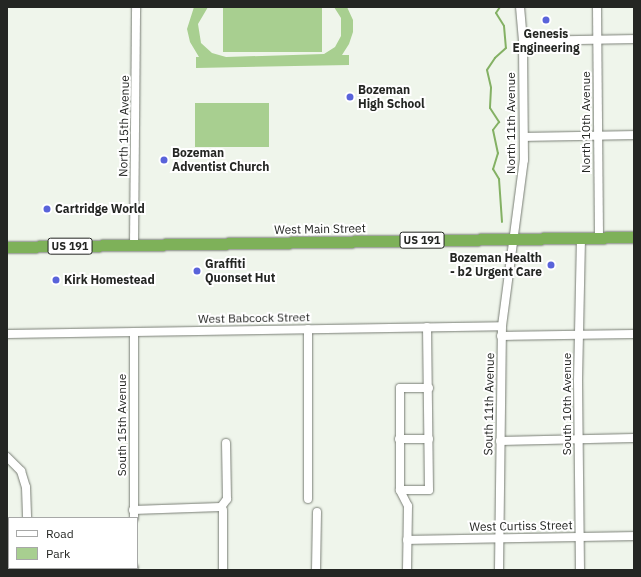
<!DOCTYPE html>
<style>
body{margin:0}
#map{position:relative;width:641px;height:577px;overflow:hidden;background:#eff5eb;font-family:"IBM Plex Sans",sans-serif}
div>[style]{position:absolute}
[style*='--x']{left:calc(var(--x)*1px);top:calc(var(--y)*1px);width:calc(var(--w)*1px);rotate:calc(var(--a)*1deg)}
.green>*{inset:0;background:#a8cf90;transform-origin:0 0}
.stream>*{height:2px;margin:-1px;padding:0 1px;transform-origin:1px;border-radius:1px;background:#84b164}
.roads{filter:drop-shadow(0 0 1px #787d74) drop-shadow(0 0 1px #787d74)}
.minor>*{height:8px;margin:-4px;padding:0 4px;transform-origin:4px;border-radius:4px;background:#fff}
.highway>*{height:11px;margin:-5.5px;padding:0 5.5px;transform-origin:5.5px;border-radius:5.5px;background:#7eb159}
.dots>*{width:11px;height:11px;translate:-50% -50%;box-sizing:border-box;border:2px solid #fff;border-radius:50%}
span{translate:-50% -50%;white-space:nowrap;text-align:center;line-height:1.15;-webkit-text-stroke:4px #fff;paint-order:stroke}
.shield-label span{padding:1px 3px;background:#fff;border:1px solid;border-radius:3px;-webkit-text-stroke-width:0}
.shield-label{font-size:11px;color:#242623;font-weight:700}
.poi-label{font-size:12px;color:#242623;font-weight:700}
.left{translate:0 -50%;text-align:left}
.right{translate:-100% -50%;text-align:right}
.street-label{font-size:12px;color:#242623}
.frame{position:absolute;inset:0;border:8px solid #242623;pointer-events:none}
.legend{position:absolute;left:8px;top:517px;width:130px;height:52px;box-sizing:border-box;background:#fff;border:1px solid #a7a8a7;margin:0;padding:5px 7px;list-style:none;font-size:12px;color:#242623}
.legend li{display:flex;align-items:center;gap:8px;height:20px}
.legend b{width:20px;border:1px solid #a7a8a7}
</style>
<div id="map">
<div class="green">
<i style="clip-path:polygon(194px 7px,208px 7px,198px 24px,201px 43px,212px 53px,226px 57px,324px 54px,335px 47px,341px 36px,341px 18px,334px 7px,347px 7px,353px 20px,353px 32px,349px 44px,342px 55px,349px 55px,349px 65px,196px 68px,196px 57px,199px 57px,190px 42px,187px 29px)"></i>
<i style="left:223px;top:7px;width:99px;height:45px"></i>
<i style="left:269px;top:103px;width:44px;height:74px;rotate:90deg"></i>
</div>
<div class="stream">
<i style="--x:500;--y:7;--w:7;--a:124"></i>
<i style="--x:496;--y:13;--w:15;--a:58"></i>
<i style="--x:504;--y:26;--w:22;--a:85"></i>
<i style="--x:506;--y:48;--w:15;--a:138"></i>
<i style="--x:495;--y:58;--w:14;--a:124"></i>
<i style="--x:487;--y:70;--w:18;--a:77"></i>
<i style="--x:491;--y:88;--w:20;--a:93"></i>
<i style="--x:490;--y:108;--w:17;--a:57"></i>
<i style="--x:499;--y:122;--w:10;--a:127"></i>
<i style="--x:493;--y:130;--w:24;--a:78"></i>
<i style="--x:498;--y:153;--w:17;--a:107"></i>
<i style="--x:493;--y:169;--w:12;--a:59"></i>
<i style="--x:499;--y:179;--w:43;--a:86"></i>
</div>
<div class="roads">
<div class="minor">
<i style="--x:597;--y:7;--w:231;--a:89.5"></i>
<i style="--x:523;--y:41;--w:111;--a:-1"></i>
<i style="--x:524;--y:137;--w:110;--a:-1"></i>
<i style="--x:134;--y:244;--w:237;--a:-89.5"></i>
<i style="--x:308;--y:329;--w:170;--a:90"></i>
<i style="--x:7;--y:334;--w:495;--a:-0.9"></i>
<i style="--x:501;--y:336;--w:133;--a:-0.9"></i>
<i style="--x:399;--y:439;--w:30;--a:0"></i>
<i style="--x:500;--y:441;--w:134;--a:-1.3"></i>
<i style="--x:7;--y:457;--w:20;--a:45"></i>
<i style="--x:21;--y:471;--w:17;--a:73"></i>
<i style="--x:26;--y:487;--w:31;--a:88"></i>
<i style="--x:400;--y:490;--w:29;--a:0"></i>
<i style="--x:429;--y:490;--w:163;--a:-90.7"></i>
<i style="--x:133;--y:510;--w:88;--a:-2"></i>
<i style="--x:221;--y:507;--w:10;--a:-53"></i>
<i style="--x:227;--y:499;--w:56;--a:-91"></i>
<i style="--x:223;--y:510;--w:60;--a:90"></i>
<i style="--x:134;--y:518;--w:186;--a:-90"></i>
<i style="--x:407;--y:540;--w:227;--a:-1"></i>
<i style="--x:134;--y:568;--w:2;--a:90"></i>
<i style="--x:27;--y:570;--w:2;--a:-90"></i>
<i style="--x:316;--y:570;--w:58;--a:-89"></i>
<i style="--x:407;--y:570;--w:64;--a:-89.1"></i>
<i style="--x:408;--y:506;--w:18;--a:-117"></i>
<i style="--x:400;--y:490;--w:102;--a:-90"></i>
<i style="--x:400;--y:388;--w:29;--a:0"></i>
<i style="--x:499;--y:570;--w:244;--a:-89.3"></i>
<i style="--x:502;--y:326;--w:167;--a:-82.5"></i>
<i style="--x:524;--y:160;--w:119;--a:-90.5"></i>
<i style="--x:523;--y:41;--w:34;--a:-95"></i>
<i style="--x:580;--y:570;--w:189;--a:-90.6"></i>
<i style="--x:578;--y:381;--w:143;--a:-88.8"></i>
</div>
<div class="highway">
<i style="--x:7;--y:247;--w:627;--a:-0.91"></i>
</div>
</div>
<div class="dots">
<i style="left:546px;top:20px;background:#5963da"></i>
<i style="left:350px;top:97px;background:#5963da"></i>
<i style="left:164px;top:160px;background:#5963da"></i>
<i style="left:47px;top:209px;background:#5963da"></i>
<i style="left:551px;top:265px;background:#5963da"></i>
<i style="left:197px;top:271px;background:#5963da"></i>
<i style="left:56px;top:280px;background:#5963da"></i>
</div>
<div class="shield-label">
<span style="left:422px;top:240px">US 191</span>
<span style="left:70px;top:246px">US 191</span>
</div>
<div class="poi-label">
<span style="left:546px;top:41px">Genesis<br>Engineering</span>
<span class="left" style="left:358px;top:97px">Bozeman<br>High School</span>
<span class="left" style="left:172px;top:160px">Bozeman<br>Adventist Church</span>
<span class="left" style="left:55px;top:209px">Cartridge World</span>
<span class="right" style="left:542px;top:265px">Bozeman Health<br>- b2 Urgent Care</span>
<span class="left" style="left:205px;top:271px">Graffiti<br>Quonset Hut</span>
<span class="left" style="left:64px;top:280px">Kirk Homestead</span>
</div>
<div class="street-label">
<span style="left:586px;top:122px;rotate:-90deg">North 10th Avenue</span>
<span style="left:511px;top:123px;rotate:-90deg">North 11th Avenue</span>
<span style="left:124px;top:126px;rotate:-89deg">North 15th Avenue</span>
<span style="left:320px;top:229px;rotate:-1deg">West Main Street</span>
<span style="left:254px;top:318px;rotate:-1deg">West Babcock Street</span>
<span style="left:489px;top:404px;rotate:-89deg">South 11th Avenue</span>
<span style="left:567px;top:404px;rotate:-90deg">South 10th Avenue</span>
<span style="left:122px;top:425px;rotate:-90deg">South 15th Avenue</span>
<span style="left:521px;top:526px;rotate:-1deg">West Curtiss Street</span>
</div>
<div class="frame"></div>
<ul class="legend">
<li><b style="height:5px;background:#fff"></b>Road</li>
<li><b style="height:11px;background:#a8cf90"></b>Park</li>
</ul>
</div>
